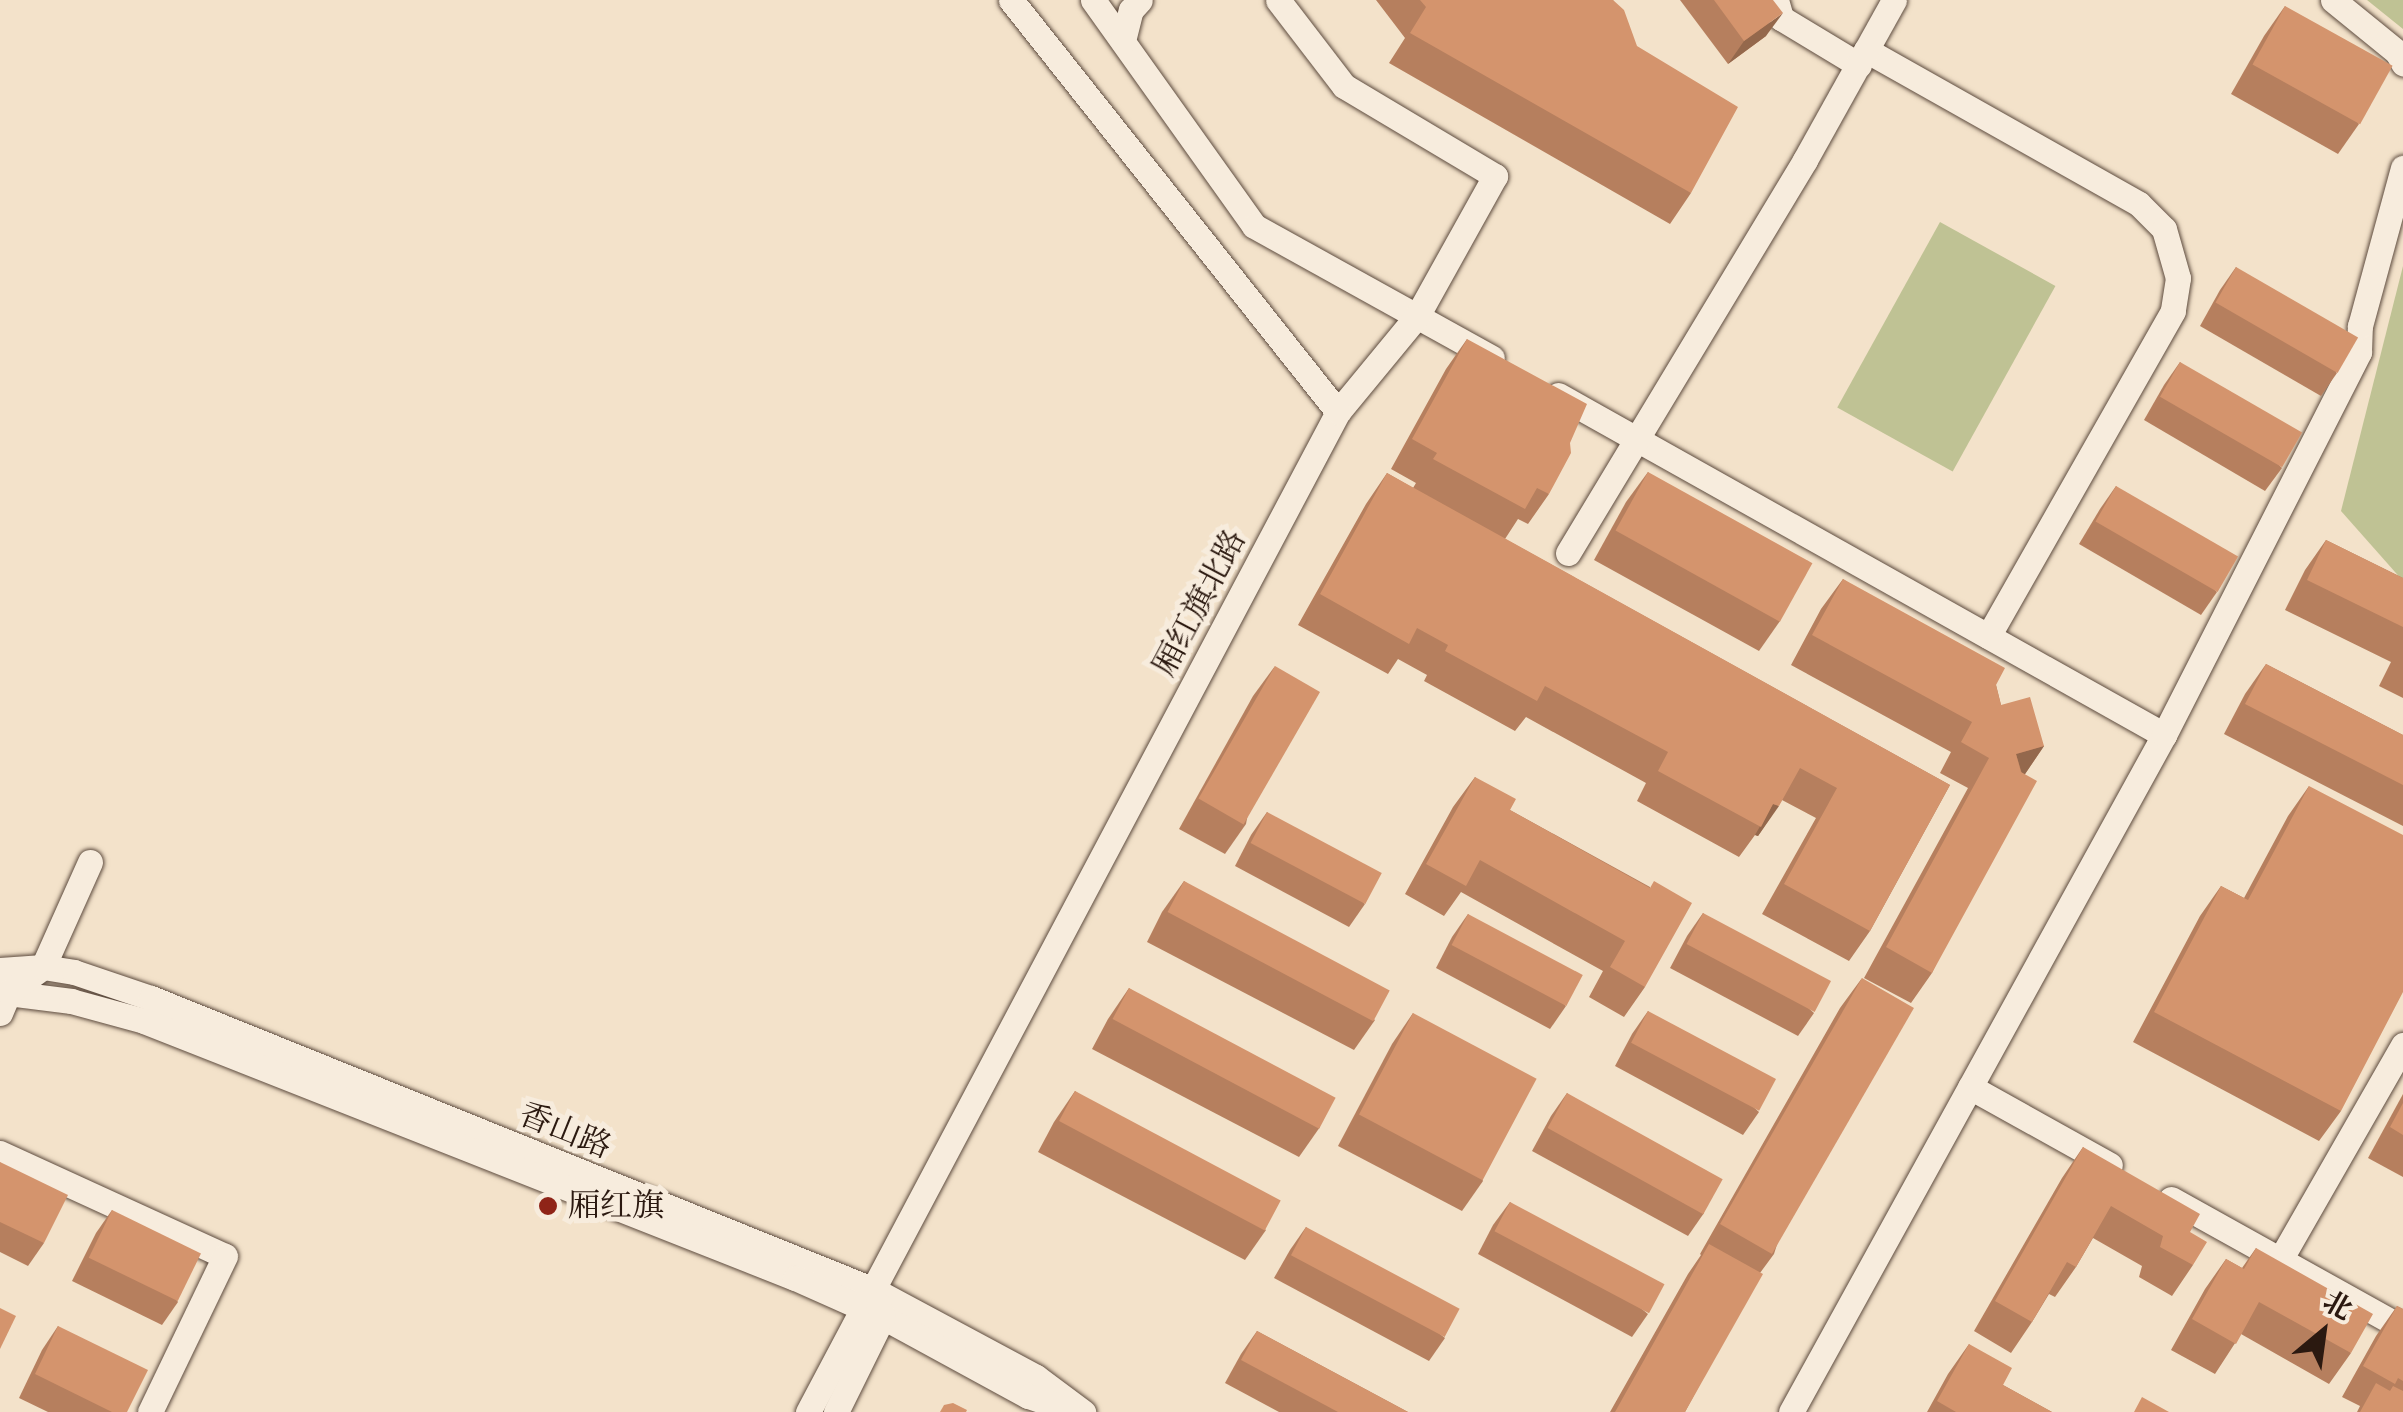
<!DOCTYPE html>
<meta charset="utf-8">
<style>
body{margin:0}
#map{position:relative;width:2403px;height:1412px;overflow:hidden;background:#f3e2ca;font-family:Cardo,"Noto Serif SC",serif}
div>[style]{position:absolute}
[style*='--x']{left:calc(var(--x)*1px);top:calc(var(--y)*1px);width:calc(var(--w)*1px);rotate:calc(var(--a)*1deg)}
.green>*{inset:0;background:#bfc294;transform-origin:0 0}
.roads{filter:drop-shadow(0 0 2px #5d4b3e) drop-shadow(0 0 2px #5d4b3e)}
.minor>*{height:25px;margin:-12.5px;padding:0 12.5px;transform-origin:12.5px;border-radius:12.5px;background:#f7ecdd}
.wall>*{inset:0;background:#b67f5e}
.shaded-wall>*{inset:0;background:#94684c}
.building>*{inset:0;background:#d4946d;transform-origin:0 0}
.dots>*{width:28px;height:28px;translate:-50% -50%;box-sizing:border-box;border:5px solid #f7ecdd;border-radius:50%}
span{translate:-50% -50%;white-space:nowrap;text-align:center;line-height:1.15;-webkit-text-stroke:10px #f7ecdd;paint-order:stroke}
.street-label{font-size:32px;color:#2b1910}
.poi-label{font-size:32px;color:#2b1910}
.left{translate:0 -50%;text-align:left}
.north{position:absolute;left:2273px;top:1282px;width:100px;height:100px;-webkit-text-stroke:8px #f7ecdd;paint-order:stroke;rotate:29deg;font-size:28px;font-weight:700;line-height:40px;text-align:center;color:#2b1910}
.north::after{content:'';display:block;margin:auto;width:35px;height:45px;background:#2b1910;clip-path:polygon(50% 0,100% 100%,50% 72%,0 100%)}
</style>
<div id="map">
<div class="green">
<i style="clip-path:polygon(2367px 0,2403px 0,2403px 29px)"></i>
<i style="left:1940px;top:222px;width:132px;height:212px;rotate:29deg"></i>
<i style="clip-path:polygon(2403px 266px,2403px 581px,2341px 511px)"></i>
</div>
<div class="roads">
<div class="minor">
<i style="--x:1093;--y:0;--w:277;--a:54.5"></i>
<i style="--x:1254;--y:226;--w:272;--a:29"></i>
<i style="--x:1278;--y:0;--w:108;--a:52.5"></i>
<i style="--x:1344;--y:86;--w:176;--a:30.8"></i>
<i style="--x:1495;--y:176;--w:160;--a:119.1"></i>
<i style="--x:1417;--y:316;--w:124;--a:129.5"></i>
<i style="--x:1776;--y:0;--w:19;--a:74"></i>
<i style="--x:1781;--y:18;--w:91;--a:31.1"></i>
<i style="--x:2333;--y:0;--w:82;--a:39.1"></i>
<i style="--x:2397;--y:52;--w:13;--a:61"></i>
<i style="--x:1123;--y:41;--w:32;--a:-76"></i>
<i style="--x:1131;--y:10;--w:13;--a:-48"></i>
<i style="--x:1866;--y:50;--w:313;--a:29.4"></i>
<i style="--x:2139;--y:204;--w:35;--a:45"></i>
<i style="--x:2164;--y:229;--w:51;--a:74.1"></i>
<i style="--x:2178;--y:278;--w:33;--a:99"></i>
<i style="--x:2173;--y:311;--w:374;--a:119.6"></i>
<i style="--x:1558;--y:395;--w:695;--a:29.29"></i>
<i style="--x:2164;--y:735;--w:773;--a:118.85"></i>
<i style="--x:1568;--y:553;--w:459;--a:-58.9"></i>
<i style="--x:1805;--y:160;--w:183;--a:-60.9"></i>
<i style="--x:2164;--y:735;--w:430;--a:-63"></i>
<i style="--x:2359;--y:352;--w:26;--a:-88"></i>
<i style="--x:2360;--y:326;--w:164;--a:-74.8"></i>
<i style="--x:0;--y:970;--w:43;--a:-4"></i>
<i style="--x:43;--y:967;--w:31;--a:9"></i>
<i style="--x:74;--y:972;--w:81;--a:18.7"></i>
<i style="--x:151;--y:998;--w:780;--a:21.99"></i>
<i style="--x:874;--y:1290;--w:184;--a:28.2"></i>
<i style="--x:1036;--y:1377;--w:59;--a:36.7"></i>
<i style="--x:0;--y:992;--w:72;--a:7.2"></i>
<i style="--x:71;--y:1001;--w:76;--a:15.3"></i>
<i style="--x:144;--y:1021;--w:700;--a:21.54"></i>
<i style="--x:795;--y:1278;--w:96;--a:23.9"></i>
<i style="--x:883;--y:1317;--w:165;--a:28.6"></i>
<i style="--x:1028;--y:1396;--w:41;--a:18.4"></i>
<i style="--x:0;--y:1013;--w:23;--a:-67"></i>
<i style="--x:9;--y:992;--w:42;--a:-36.3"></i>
<i style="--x:43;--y:967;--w:115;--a:-65.9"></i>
<i style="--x:1970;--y:1087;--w:160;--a:29.1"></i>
<i style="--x:0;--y:1153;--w:247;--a:24.6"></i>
<i style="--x:225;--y:1256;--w:173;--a:115.7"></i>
<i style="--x:2171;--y:1199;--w:265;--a:29.1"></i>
<i style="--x:2280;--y:1260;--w:248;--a:-60.2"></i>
<i style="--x:808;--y:1412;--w:1132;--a:-62.08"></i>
<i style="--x:1338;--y:412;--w:526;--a:-128.44"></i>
<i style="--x:836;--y:1412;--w:106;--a:-63.7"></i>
<i style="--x:883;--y:1317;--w:14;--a:-111"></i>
</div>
</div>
<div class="wall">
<i style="clip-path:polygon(1376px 0,1613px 0,1691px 193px,1670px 224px,1389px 63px,1405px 38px)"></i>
<i style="clip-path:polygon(1680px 0,1773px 0,1766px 36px,1728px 64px)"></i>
<i style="clip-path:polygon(2285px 6px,2359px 124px,2338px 154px,2231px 94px,2264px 36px)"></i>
<i style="clip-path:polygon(2236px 267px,2337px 373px,2321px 396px,2200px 326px,2220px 290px)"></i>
<i style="clip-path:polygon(1467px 339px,1549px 494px,1528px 524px,1518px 519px,1505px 539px,1950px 785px,1870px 931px,1849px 961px,1762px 914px,1816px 818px,1782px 800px,1758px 836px,1755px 835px,1739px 857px,1637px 801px,1646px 783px,1526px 717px,1515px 731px,1424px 681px,1427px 675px,1398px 659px,1388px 674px,1298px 625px,1366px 504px,1387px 473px,1413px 488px,1416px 483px,1391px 469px,1446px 369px)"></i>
<i style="clip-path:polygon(2180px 362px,2282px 468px,2265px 491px,2144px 420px,2164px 385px)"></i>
<i style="clip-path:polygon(1648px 472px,1780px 621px,1759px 651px,1594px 560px,1626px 502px)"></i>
<i style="clip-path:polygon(2116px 486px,2217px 592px,2201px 615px,2079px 544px,2100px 509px)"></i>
<i style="clip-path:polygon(2326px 540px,2403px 578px,2403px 698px,2379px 686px,2391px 662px,2285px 610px,2305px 570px)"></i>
<i style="clip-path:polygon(1843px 579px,1996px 685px,2001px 705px,2044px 746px,2025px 774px,1932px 973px,1911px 1003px,1864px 978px,1968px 788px,1940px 773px,1951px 752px,1791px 665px,1821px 609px)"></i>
<i style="clip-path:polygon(2266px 664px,2403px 735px,2403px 826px,2224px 734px,2245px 694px)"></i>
<i style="clip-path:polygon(1275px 666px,1246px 824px,1225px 854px,1179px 829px,1253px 696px)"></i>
<i style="clip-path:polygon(1475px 777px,1510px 810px,1650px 887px,1645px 987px,1624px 1017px,1589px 997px,1603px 971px,1461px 892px,1444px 916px,1405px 894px,1453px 807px)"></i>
<i style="clip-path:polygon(2309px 786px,2341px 1111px,2319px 1141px,2133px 1042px,2200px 916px,2221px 886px,2244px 898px,2288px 816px)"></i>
<i style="clip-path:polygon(1267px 812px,1365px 904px,1349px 927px,1235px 866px,1251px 835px)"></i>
<i style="clip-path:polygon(1184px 881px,1375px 1020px,1354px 1050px,1147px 942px,1162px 912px)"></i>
<i style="clip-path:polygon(1703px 913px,1814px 1013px,1798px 1036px,1670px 968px,1687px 936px)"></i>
<i style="clip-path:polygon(1468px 914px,1566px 1006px,1550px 1029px,1436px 968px,1452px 937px)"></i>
<i style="clip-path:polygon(1862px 978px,1774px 1254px,1760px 1273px,1685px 1412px,1610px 1412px,1688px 1274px,1701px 1255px,1700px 1254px,1840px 1008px)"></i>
<i style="clip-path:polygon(1129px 988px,1320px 1127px,1299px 1157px,1092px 1049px,1108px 1019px)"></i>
<i style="clip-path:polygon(1648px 1011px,1759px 1112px,1743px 1135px,1615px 1066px,1632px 1034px)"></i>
<i style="clip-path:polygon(1413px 1013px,1483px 1181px,1462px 1211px,1338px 1146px,1392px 1044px)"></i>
<i style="clip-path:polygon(1075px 1091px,1266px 1230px,1245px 1260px,1038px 1152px,1054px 1122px)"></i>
<i style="clip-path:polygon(1567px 1093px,1704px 1213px,1688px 1236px,1532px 1151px,1551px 1116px)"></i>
<i style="clip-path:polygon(2403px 1094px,2403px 1177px,2368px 1158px)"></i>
<i style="clip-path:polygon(2083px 1147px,2190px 1232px,2193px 1265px,2172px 1296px,2139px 1277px,2142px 1266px,2093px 1238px,2076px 1267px,2055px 1297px,2049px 1294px,2032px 1322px,2011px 1353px,1974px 1331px,2062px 1178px)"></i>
<i style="clip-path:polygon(0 1162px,44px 1243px,28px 1266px,0 1252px)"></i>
<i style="clip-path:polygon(1510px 1202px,1648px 1314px,1632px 1337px,1478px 1254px,1493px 1225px)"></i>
<i style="clip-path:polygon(112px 1210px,178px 1302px,162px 1325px,72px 1281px,96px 1233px)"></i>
<i style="clip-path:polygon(1306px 1227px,1445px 1338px,1429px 1361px,1274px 1278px,1290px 1250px)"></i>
<i style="clip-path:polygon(2256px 1248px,2351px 1353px,2329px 1384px,2241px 1334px,2215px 1374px,2171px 1350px,2205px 1289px,2226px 1259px,2242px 1268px)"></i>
<i style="clip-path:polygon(2397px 1306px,2403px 1309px,2403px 1412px,2357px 1412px,2360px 1406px,2342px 1397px,2376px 1336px)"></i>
<i style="clip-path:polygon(58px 1326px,127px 1412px,48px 1412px,19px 1398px,42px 1350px)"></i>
<i style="clip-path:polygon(1257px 1331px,1408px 1412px,1279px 1412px,1225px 1383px,1241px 1354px)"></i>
<i style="clip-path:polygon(1969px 1344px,2003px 1385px,2052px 1412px,1927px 1412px,1948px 1374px)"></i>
</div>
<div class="shaded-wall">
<i style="clip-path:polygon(1783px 13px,1766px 36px,1728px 64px,1744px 41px)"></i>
<i style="clip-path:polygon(2044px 746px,2023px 777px,2016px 754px)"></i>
<i style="clip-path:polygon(1773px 804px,1779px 806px,1758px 836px,1755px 835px)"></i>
</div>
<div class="building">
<i style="clip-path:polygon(1420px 0,1613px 0,1624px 10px,1637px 46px,1738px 107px,1691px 193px,1410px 33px,1426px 7px)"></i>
<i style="clip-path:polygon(1714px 0,1773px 0,1783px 13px,1744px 41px)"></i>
<i style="left:2285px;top:6px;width:123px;height:67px;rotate:29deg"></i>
<i style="left:2236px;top:267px;width:141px;height:41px;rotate:30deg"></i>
<i style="clip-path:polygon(1467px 339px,1587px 404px,1570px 443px,1571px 453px,1549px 494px,1537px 488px,1525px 509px,1433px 459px,1437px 453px,1412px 439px)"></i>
<i style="left:2180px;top:362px;width:141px;height:40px;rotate:30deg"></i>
<i style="left:1648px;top:472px;width:188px;height:67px;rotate:29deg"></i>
<i style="clip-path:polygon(1387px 473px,1950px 785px,1870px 931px,1784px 884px,1837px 788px,1800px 768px,1779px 806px,1773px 804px,1761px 827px,1658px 771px,1668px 752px,1545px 686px,1537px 701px,1445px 651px,1448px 645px,1417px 628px,1409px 644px,1320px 594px)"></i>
<i style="left:2116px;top:486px;width:141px;height:41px;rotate:30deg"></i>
<i style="clip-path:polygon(2326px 540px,2403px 578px,2403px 627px,2307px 580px)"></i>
<i style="clip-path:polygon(1843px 579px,2005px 668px,1996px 685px,2001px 705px,2030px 697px,2044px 746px,2016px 754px,2021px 772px,2037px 781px,1932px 973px,1886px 947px,1989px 758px,1961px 742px,1972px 722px,1812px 635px)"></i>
<i style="clip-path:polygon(2266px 664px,2403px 735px,2403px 785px,2245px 704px)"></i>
<i style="left:1275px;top:666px;width:52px;height:153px;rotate:30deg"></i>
<i style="clip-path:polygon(1475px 777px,1516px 799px,1510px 810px,1650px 888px,1654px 881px,1692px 903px,1645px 987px,1610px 967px,1625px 941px,1480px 860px,1466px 886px,1426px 864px)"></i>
<i style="clip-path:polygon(2309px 786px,2403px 835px,2403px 992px,2341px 1111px,2154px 1012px,2221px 886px,2248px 900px)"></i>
<i style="left:1267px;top:812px;width:130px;height:35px;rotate:28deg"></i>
<i style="left:1184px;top:881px;width:233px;height:35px;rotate:28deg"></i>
<i style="left:1703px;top:913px;width:145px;height:35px;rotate:28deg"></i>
<i style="left:1468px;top:914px;width:130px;height:35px;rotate:28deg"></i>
<i style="left:1862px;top:978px;width:60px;height:284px;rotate:30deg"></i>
<i style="left:1129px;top:988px;width:234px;height:35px;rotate:28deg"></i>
<i style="left:1648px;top:1011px;width:145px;height:36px;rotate:28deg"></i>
<i style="left:1413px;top:1013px;width:140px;height:115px;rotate:28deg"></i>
<i style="left:1075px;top:1091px;width:233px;height:34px;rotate:28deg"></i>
<i style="left:1567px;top:1093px;width:178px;height:40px;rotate:29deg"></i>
<i style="clip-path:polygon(2403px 1103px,2403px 1135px,2390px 1127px)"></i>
<i style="clip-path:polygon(2083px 1147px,2200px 1214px,2190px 1232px,2207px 1242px,2193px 1265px,2160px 1247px,2163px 1236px,2111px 1206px,2076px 1267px,2067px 1262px,2032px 1322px,1995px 1301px)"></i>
<i style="clip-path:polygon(0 1162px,68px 1195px,44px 1243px,0 1222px)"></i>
<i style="left:1510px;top:1202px;width:175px;height:33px;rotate:28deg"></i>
<i style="left:112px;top:1210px;width:99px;height:53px;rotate:26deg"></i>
<i style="left:1306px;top:1227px;width:174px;height:32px;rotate:28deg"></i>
<i style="clip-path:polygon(1709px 1244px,1763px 1274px,1685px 1412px,1615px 1412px)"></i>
<i style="clip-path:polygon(2256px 1248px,2373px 1314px,2351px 1353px,2259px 1302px,2236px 1344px,2192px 1319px,2226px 1259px,2244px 1269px)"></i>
<i style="clip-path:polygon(2397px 1306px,2403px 1309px,2403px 1381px,2398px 1378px,2395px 1384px,2363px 1366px)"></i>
<i style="clip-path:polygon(0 1308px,16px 1316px,0 1349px)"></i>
<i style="clip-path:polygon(58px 1326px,148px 1370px,127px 1412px,112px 1412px,35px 1374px)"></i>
<i style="clip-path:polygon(1257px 1331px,1408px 1412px,1338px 1412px,1241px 1360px)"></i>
<i style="clip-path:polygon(1969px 1344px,2012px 1368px,2003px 1385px,2052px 1412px,1956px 1412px,1937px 1401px)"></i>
<i style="clip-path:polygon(2376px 1383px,2390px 1391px,2393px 1386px,2403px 1391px,2403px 1412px,2360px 1412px)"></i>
<i style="clip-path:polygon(2142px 1397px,2169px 1412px,2134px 1412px)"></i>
<i style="clip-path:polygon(953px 1403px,967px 1410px,966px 1412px,940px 1412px,944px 1405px)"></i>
</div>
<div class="dots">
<i style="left:548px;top:1206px;background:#8f2418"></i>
</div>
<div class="street-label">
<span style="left:1200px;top:603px;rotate:-62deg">厢红旗北路</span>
<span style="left:565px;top:1131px;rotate:22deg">香山路</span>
</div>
<div class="poi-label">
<span class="left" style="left:568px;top:1206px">厢红旗</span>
</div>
<div class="north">北</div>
</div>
